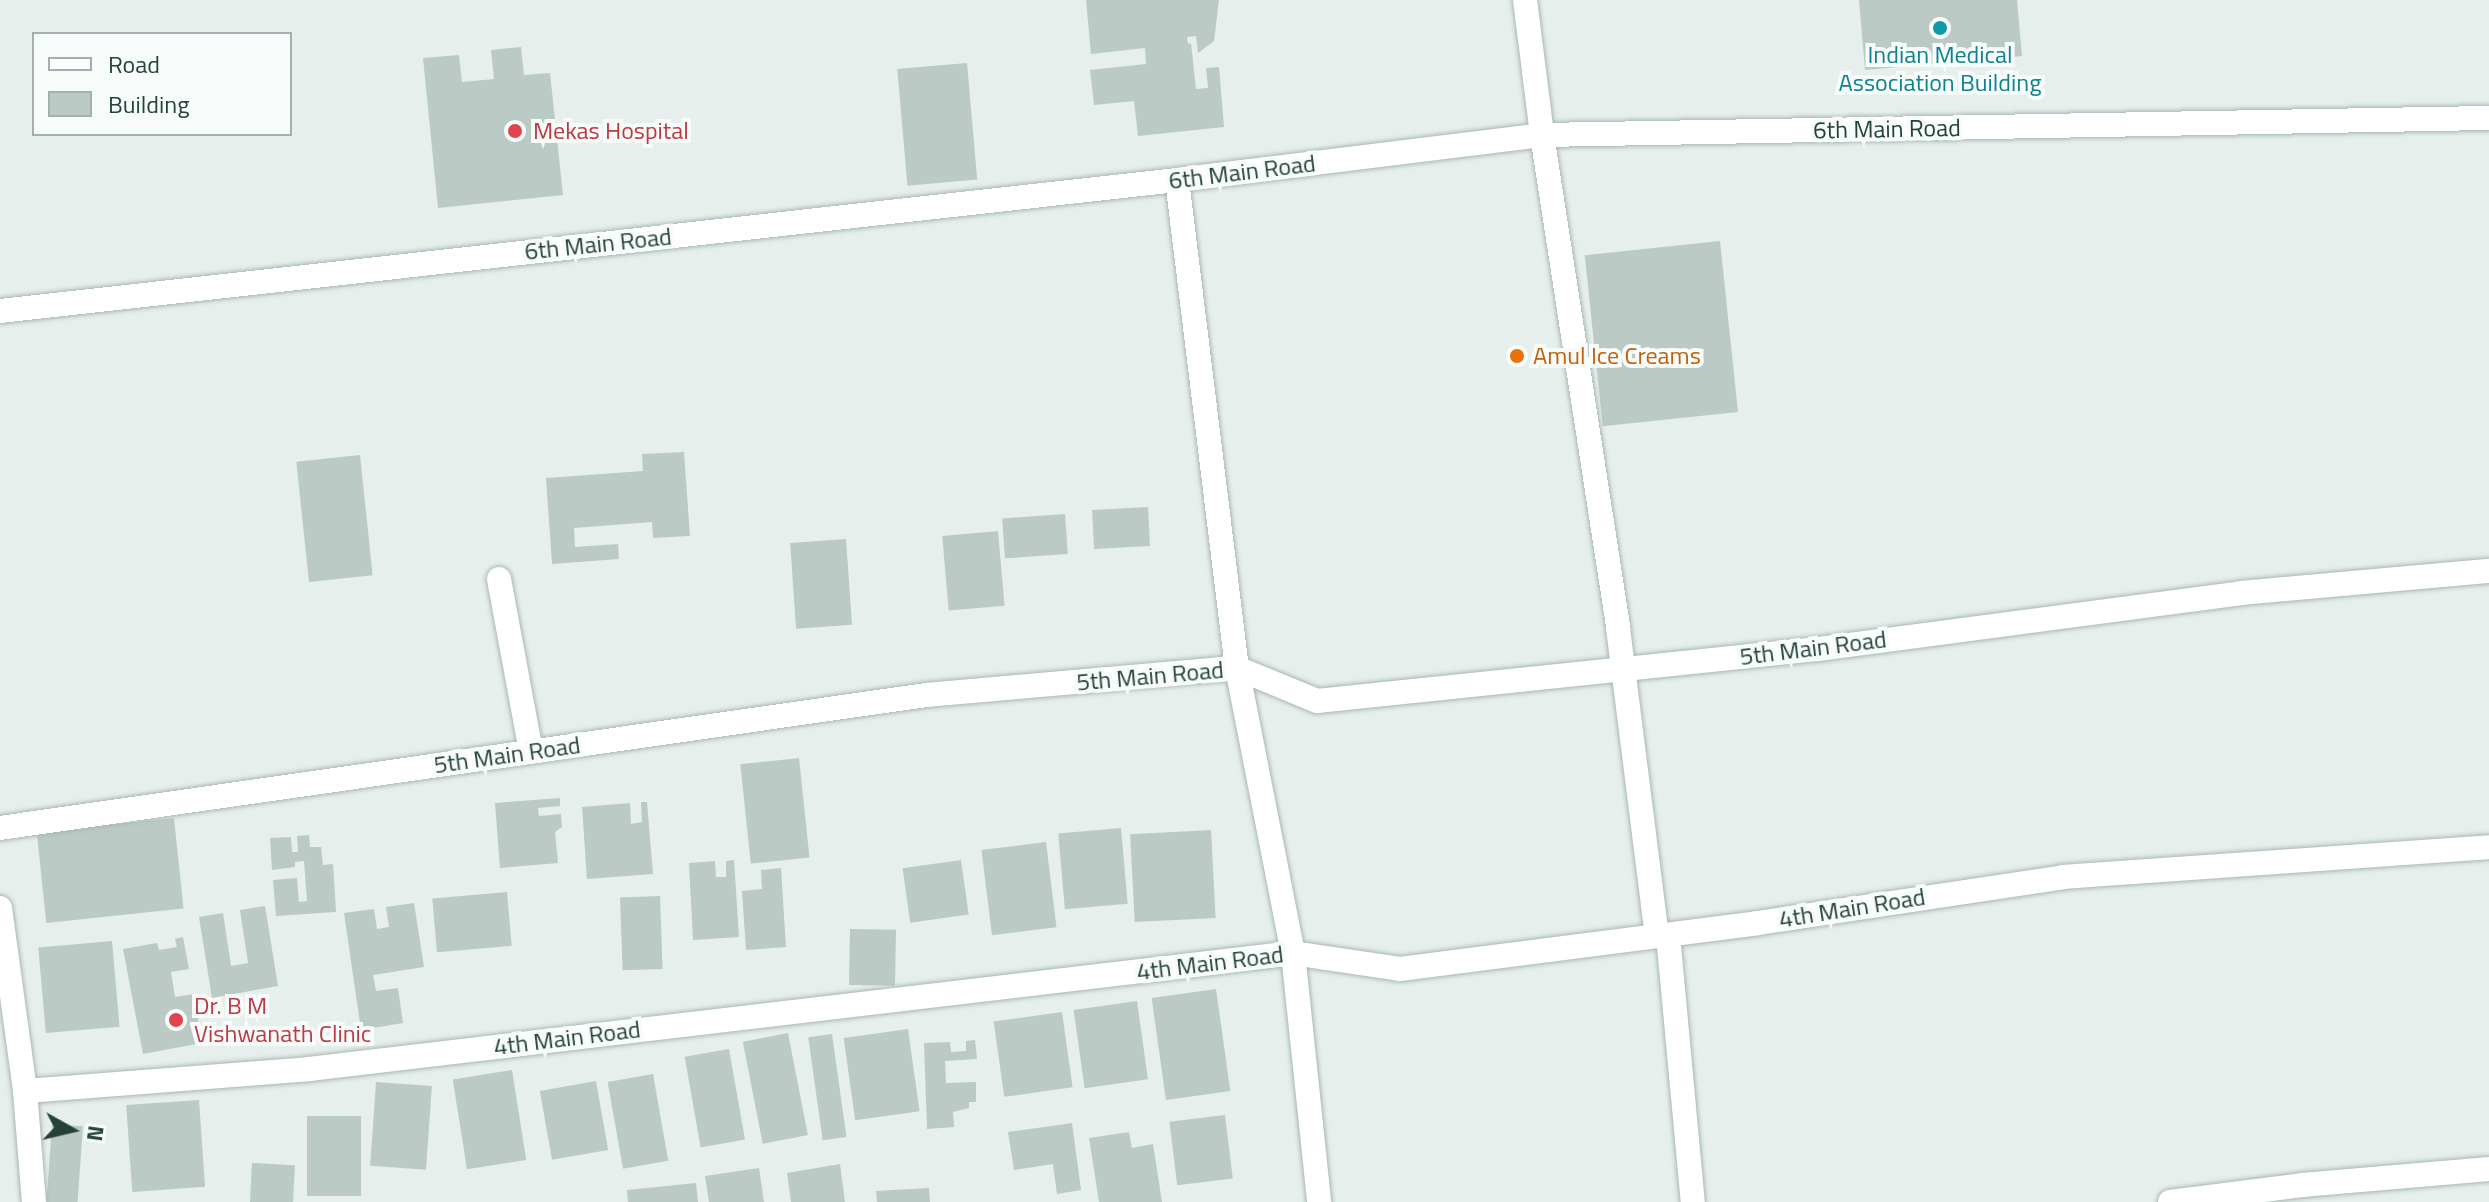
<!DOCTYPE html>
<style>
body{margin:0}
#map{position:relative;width:2489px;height:1202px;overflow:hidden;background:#e6efeb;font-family:"Titillium Web",sans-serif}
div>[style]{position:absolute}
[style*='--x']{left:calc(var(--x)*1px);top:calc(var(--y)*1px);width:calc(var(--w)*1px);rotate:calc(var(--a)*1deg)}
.building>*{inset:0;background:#bbcac4;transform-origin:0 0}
.roads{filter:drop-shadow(0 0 2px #a8b8b2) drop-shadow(0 0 2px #a8b8b2)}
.minor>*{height:24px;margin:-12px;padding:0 12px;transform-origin:12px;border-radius:12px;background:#fff}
.dots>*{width:22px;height:22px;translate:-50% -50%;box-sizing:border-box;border:4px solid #f7fbf9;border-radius:50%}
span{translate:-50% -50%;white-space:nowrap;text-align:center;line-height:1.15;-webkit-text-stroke:8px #f7fbf9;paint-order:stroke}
.culture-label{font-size:24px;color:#0d838f}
.street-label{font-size:24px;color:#24423a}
.health-label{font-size:24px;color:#be3a42}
.left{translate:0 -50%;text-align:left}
.food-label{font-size:24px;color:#c56008}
.legend{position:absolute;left:32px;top:32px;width:260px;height:104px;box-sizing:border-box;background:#f7fbf9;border:2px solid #a3b1ad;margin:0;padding:10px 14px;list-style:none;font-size:24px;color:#24423a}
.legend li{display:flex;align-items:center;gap:16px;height:40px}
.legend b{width:40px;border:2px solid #a3b1ad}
.north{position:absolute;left:32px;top:1090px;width:80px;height:80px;-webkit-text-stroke:6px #f7fbf9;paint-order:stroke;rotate:98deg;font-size:22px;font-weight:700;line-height:32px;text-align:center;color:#24423a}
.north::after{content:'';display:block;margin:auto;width:28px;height:36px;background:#24423a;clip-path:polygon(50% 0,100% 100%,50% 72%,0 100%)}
</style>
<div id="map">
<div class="building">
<i style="clip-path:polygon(1086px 0,1219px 0,1214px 41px,1198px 53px,1196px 36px,1187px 37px,1188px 44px,1191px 43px,1196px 89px,1208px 88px,1206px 68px,1219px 67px,1224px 127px,1138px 136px,1134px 101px,1094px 105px,1090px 70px,1146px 64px,1145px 48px,1091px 54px)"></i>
<i style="clip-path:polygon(1859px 0,2017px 0,2022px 56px,1865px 70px)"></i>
<i style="clip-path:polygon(521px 47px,524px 75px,550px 73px,563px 195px,438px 208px,423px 58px,459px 55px,462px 82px,494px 79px,491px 50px)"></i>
<i style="left:967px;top:63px;width:117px;height:70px;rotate:85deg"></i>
<i style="left:1720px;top:241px;width:172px;height:136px;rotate:84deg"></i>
<i style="clip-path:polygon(684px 452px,690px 536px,653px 538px,652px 522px,574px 528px,575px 547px,618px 544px,619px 559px,552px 564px,546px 478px,643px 471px,642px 454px)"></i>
<i style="left:360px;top:455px;width:121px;height:64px;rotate:84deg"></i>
<i style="left:1148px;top:507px;width:39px;height:56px;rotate:87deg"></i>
<i style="left:1065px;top:514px;width:40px;height:63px;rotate:86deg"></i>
<i style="left:998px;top:531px;width:75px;height:56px;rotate:85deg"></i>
<i style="left:846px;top:539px;width:86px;height:56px;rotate:86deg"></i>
<i style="left:799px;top:758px;width:100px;height:59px;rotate:84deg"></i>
<i style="clip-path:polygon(560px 798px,560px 806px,538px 808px,539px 816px,561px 814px,562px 827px,555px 832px,558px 863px,500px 868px,495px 803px)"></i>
<i style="clip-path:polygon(641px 802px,647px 802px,653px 874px,587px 879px,582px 807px,630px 803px,631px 824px,642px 822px)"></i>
<i style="left:174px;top:818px;width:91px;height:138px;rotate:84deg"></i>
<i style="left:1121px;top:828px;width:76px;height:63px;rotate:85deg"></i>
<i style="left:1211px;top:830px;width:88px;height:81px;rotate:87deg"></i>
<i style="clip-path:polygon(309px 835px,310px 847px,321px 847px,323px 865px,333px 864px,336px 912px,276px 916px,273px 880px,297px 878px,299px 902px,307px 901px,304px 861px,295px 862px,295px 867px,272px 870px,270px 838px,291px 837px,292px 852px,298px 852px,297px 836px)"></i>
<i style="left:1046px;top:842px;width:86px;height:65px;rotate:83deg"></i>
<i style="clip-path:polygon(734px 860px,739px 937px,693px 940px,689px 863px,715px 861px,716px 877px,726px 877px,726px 861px)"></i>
<i style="left:961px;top:860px;width:55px;height:59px;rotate:82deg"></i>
<i style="clip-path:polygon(781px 868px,786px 947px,746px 950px,742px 891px,762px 889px,761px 870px)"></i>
<i style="left:507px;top:892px;width:54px;height:75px;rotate:85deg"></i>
<i style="left:660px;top:896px;width:73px;height:40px;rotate:88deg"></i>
<i style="clip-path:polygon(414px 903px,424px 967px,373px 975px,376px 991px,398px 988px,403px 1023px,361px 1030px,344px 913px,374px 909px,377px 929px,389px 927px,386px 907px)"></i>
<i style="clip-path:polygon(265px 906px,278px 986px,212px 998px,199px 917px,223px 913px,231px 966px,248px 963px,240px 910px)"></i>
<i style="left:850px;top:929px;width:46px;height:56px;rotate:1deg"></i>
<i style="clip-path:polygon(183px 937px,189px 969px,171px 972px,175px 997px,194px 994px,202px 1043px,143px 1054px,123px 949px,157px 943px,159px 950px,177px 947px,175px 939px)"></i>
<i style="left:112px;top:941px;width:86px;height:74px;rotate:85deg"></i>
<i style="left:1216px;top:989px;width:103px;height:65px;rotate:82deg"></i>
<i style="left:1137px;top:1001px;width:79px;height:64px;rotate:82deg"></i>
<i style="left:1062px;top:1012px;width:76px;height:69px;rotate:82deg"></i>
<i style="left:908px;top:1029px;width:83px;height:65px;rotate:82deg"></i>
<i style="left:788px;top:1033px;width:104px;height:46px;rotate:79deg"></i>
<i style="left:832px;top:1034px;width:104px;height:24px;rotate:82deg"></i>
<i style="clip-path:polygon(975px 1040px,977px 1059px,945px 1061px,946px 1083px,976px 1082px,976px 1102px,969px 1102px,969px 1108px,953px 1112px,954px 1127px,927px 1129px,924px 1043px,950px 1042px,951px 1052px,966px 1051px,966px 1041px)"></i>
<i style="left:729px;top:1049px;width:92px;height:45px;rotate:80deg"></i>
<i style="left:512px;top:1070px;width:91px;height:60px;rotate:81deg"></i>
<i style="left:653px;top:1074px;width:88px;height:46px;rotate:80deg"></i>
<i style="left:596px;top:1081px;width:70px;height:57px;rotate:80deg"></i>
<i style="left:376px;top:1082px;width:56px;height:84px;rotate:4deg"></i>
<i style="left:199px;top:1100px;width:87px;height:73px;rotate:86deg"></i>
<i style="left:1225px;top:1115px;width:64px;height:56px;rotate:83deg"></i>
<i style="left:307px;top:1116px;width:54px;height:80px"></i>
<i style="clip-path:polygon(1072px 1123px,1081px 1190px,1057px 1194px,1053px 1164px,1014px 1170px,1008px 1132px)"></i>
<i style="left:52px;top:1124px;width:31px;height:78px;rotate:4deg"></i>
<i style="clip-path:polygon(1129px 1132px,1132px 1148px,1153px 1144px,1162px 1202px,1099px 1202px,1089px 1138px)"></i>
<i style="left:252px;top:1163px;width:43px;height:39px;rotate:3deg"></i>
<i style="clip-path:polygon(840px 1164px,845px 1202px,791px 1202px,787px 1173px)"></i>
<i style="clip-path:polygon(759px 1168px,764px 1202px,709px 1202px,705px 1176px)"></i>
<i style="clip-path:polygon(696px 1183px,698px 1202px,628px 1202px,627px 1190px)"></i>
<i style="clip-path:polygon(929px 1188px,930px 1202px,877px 1202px,876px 1191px)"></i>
</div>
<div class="roads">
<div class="minor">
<i style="--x:1525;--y:0;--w:136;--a:82.8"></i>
<i style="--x:1542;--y:135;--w:499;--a:81.2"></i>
<i style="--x:1618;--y:628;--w:309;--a:82.8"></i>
<i style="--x:1657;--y:935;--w:11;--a:0"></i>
<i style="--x:1668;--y:935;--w:268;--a:84.7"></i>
<i style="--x:1177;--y:180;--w:492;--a:83"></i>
<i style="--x:1237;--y:668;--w:290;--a:78.9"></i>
<i style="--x:1293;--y:953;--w:250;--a:84"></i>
<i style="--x:0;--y:311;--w:1184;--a:-6.35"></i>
<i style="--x:1177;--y:180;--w:368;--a:-7"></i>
<i style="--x:1542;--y:135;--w:947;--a:-1.03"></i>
<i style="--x:499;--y:579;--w:175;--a:79.5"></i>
<i style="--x:0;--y:828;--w:936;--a:-8.17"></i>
<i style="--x:926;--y:695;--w:312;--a:-5"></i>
<i style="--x:1237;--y:668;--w:87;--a:22.4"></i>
<i style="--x:1317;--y:701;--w:504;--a:-5.93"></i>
<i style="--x:1818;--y:649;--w:427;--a:-7.5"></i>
<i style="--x:2241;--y:593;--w:249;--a:-5.1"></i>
<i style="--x:0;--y:908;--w:185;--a:82.2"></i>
<i style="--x:25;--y:1091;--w:111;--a:85.4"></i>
<i style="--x:25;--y:1091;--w:285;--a:-4.4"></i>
<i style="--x:309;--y:1069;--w:991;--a:-6.72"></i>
<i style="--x:1293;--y:953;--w:108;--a:8.5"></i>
<i style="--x:1400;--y:969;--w:360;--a:-7.3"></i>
<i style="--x:1757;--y:923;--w:309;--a:-8.5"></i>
<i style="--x:2063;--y:877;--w:427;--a:-4"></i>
<i style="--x:2170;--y:1202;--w:133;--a:-7.3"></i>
<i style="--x:2302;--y:1185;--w:188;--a:-4.9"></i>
</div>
</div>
<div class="dots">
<i style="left:1940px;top:28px;background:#0f9aa8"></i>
<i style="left:515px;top:131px;background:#e0444e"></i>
<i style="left:1517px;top:356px;background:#e8710a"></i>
<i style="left:176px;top:1020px;background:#e0444e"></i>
</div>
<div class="culture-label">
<span style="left:1940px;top:69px">Indian Medical<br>Association Building</span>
</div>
<div class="street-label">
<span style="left:1887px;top:129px;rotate:-1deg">6th Main Road</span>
<span style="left:1242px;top:172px;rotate:-7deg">6th Main Road</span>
<span style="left:598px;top:244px;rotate:-6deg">6th Main Road</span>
<span style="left:1813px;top:648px;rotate:-7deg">5th Main Road</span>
<span style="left:1150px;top:676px;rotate:-5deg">5th Main Road</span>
<span style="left:507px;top:755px;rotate:-8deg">5th Main Road</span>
<span style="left:1852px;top:908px;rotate:-9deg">4th Main Road</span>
<span style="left:1210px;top:963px;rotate:-7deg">4th Main Road</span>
<span style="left:567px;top:1038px;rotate:-7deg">4th Main Road</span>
</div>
<div class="health-label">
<span class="left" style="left:533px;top:131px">Mekas Hospital</span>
<span class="left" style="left:194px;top:1020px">Dr. B M<br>Vishwanath Clinic</span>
</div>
<div class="food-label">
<span class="left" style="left:1533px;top:356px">Amul Ice Creams</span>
</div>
<ul class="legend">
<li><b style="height:10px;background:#fff"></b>Road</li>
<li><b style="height:22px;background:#bbcac4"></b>Building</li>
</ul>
<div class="north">N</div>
</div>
